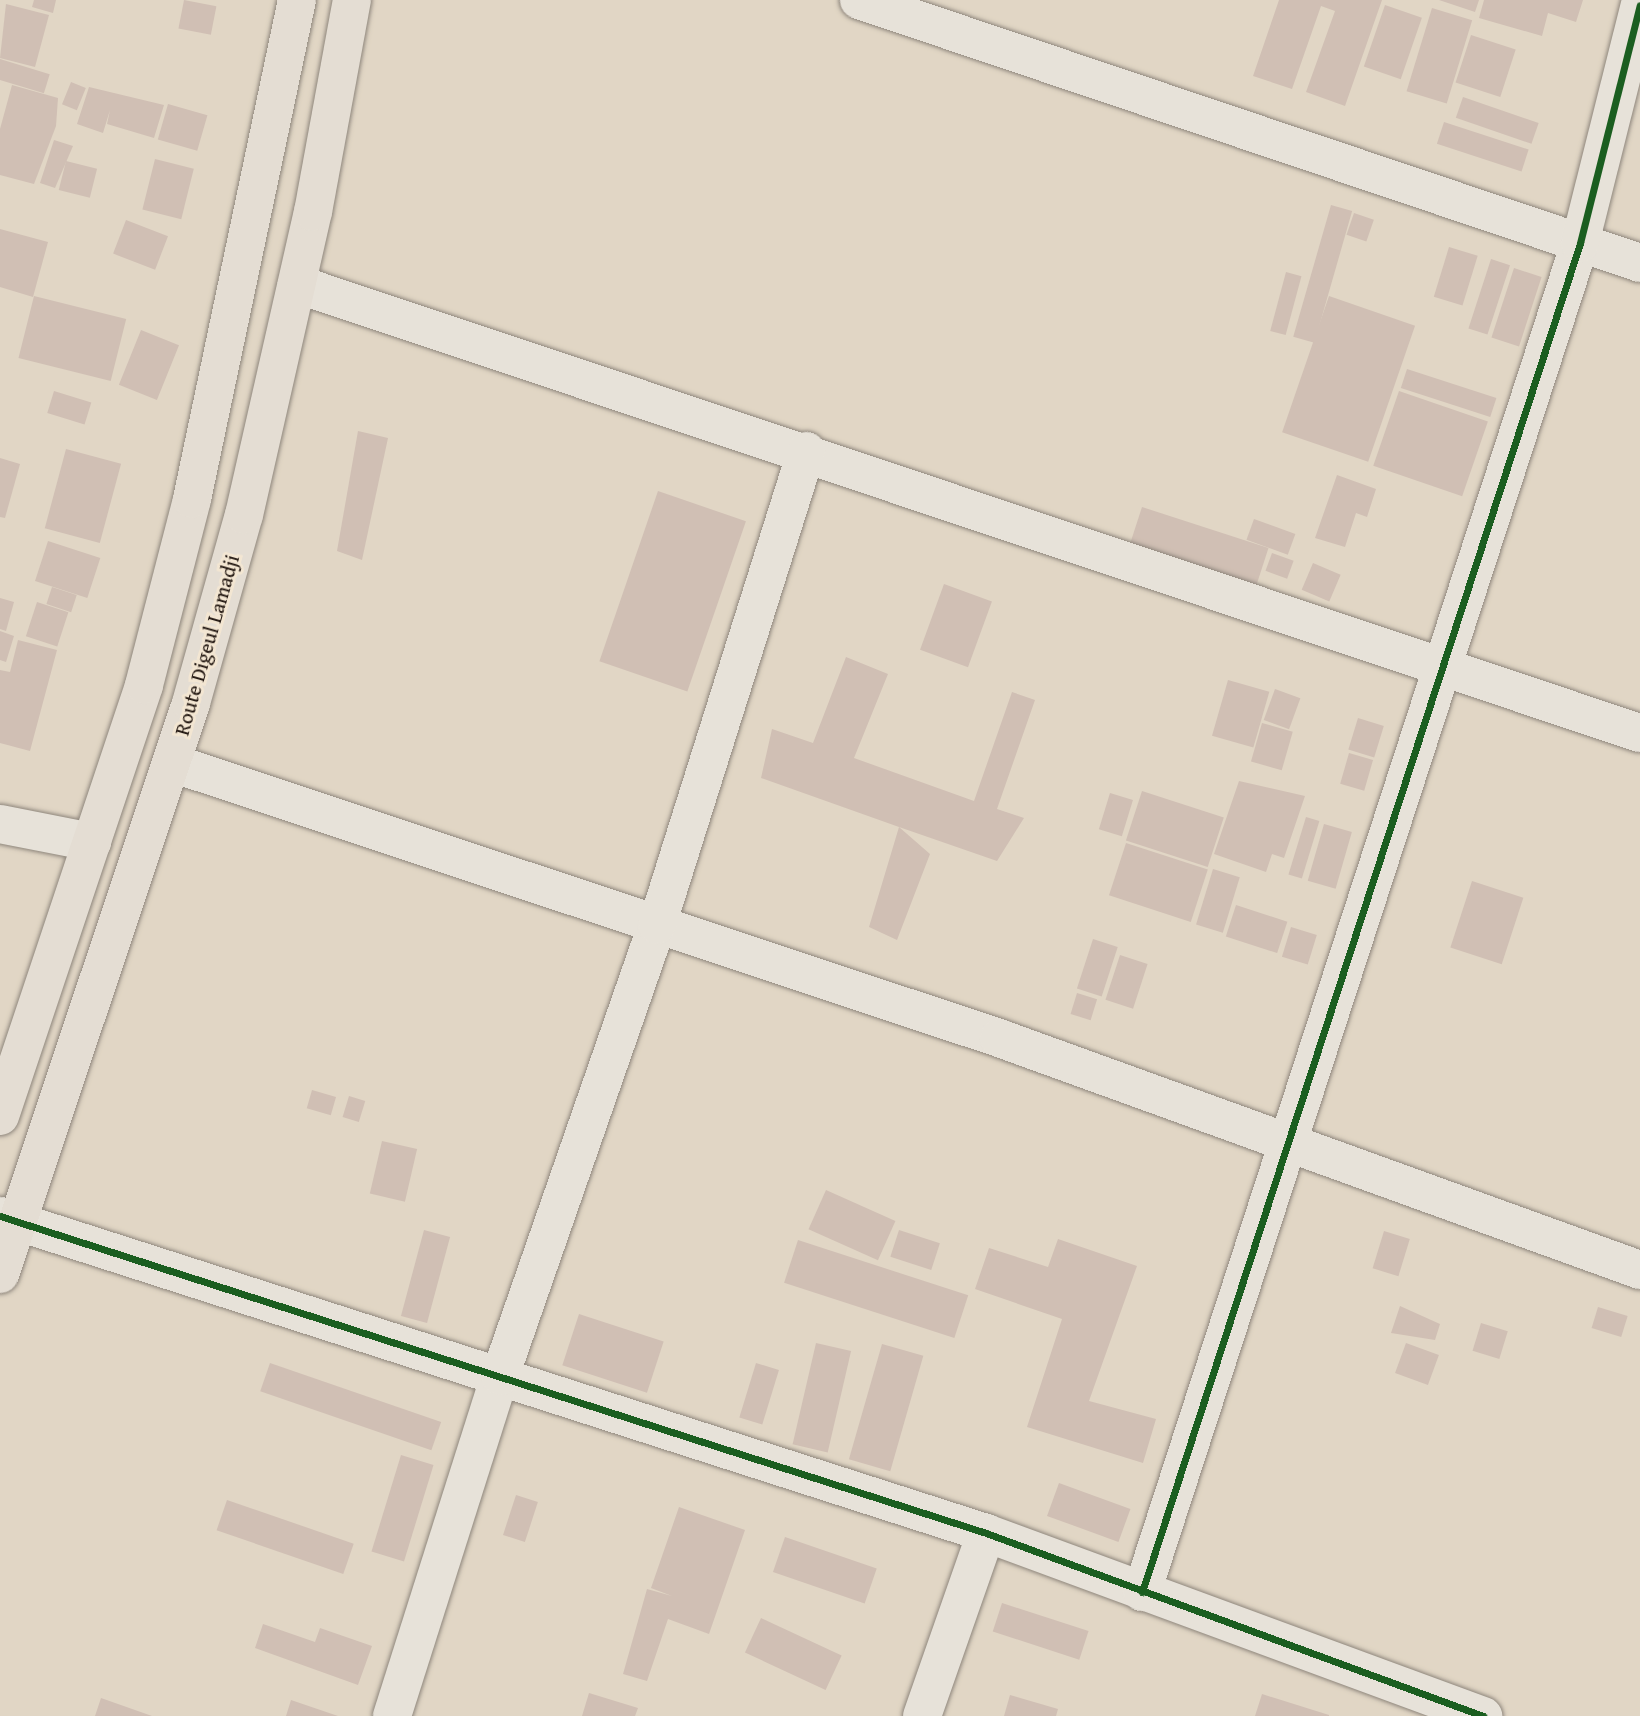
<!DOCTYPE html>
<style>
body{margin:0}
#map{position:relative;width:1640px;height:1716px;overflow:hidden;background:#e1d6c5;font-family:"Gentium Book Plus",serif}
div>[style]{position:absolute}
[style*='--x']{left:calc(var(--x)*1px);top:calc(var(--y)*1px);width:calc(var(--w)*1px);rotate:calc(var(--a)*1deg)}
.building>*{inset:0;background:#d0bfb4;transform-origin:0 0}
.roads{filter:drop-shadow(0 0 2px #8e867c) drop-shadow(0 0 2px #8e867c)}
.minor>*{height:38px;margin:-19px;padding:0 19px;transform-origin:19px;border-radius:19px;background:#e7e2d9}
.major>*{height:38px;margin:-19px;padding:0 19px;transform-origin:19px;border-radius:19px;background:#e4ddd3}
.cycleway>*{height:7px;margin:-3.5px;padding:0 3.5px;transform-origin:3.5px;border-radius:3.5px;background:#1b5e20}
span{translate:-50% -50%;white-space:nowrap;text-align:center;line-height:1.15;-webkit-text-stroke:6px #f3e6d2;paint-order:stroke}
.street-label{font-size:21px;color:#1f140e}
</style>
<div id="map">
<div class="building">
<i style="clip-path:polygon(34px 0,56px 0,53px 13px,32px 7px)"></i>
<i style="left:184px;top:0;width:33px;height:29px;rotate:11deg"></i>
<i style="clip-path:polygon(1279px 0,1382px 0,1345px 106px,1306px 92px,1335px 11px,1321px 6px,1292px 89px,1253px 76px)"></i>
<i style="clip-path:polygon(1439px 0,1479px 0,1475px 12px)"></i>
<i style="clip-path:polygon(1484px 0,1583px 0,1576px 22px,1548px 13px,1542px 36px,1479px 18px)"></i>
<i style="clip-path:polygon(6px 4px,49px 15px,35px 67px,0 58px)"></i>
<i style="left:1385px;top:5px;width:39px;height:65px;rotate:19deg"></i>
<i style="left:1432px;top:8px;width:42px;height:87px;rotate:17deg"></i>
<i style="left:1471px;top:35px;width:47px;height:50px;rotate:18deg"></i>
<i style="left:0;top:59px;width:52px;height:20px;rotate:17deg"></i>
<i style="left:71px;top:82px;width:16px;height:24px;rotate:22deg"></i>
<i style="clip-path:polygon(12px 85px,58px 98px,56px 126px,34px 184px,0 175px,0 129px)"></i>
<i style="clip-path:polygon(89px 87px,164px 105px,154px 138px,107px 124px,110px 110px,103px 133px,77px 124px)"></i>
<i style="left:1463px;top:97px;width:80px;height:22px;rotate:19deg"></i>
<i style="left:168px;top:104px;width:41px;height:37px;rotate:16deg"></i>
<i style="left:1444px;top:122px;width:89px;height:23px;rotate:18deg"></i>
<i style="clip-path:polygon(54px 140px,73px 146px,55px 188px,40px 183px)"></i>
<i style="left:155px;top:159px;width:40px;height:52px;rotate:14deg"></i>
<i style="left:66px;top:161px;width:32px;height:30px;rotate:14deg"></i>
<i style="left:1331px;top:205px;width:22px;height:137px;rotate:16deg"></i>
<i style="left:1354px;top:213px;width:21px;height:23px;rotate:19deg"></i>
<i style="left:126px;top:220px;width:45px;height:36px;rotate:21deg"></i>
<i style="clip-path:polygon(0 229px,48px 242px,33px 297px,0 287px)"></i>
<i style="left:1449px;top:247px;width:30px;height:52px;rotate:17deg"></i>
<i style="left:1491px;top:259px;width:20px;height:73px;rotate:18deg"></i>
<i style="left:1514px;top:268px;width:29px;height:73px;rotate:18deg"></i>
<i style="left:1286px;top:272px;width:16px;height:61px;rotate:15deg"></i>
<i style="left:34px;top:296px;width:95px;height:64px;rotate:14deg"></i>
<i style="left:1329px;top:296px;width:91px;height:144px;rotate:19deg"></i>
<i style="left:141px;top:330px;width:41px;height:59px;rotate:22deg"></i>
<i style="left:1407px;top:369px;width:94px;height:20px;rotate:18deg"></i>
<i style="left:54px;top:391px;width:39px;height:23px;rotate:17deg"></i>
<i style="left:1399px;top:391px;width:94px;height:79px;rotate:19deg"></i>
<i style="clip-path:polygon(358px 431px,388px 438px,362px 560px,337px 551px)"></i>
<i style="left:66px;top:449px;width:57px;height:82px;rotate:15deg"></i>
<i style="clip-path:polygon(0 458px,20px 464px,5px 518px,0 517px)"></i>
<i style="clip-path:polygon(1337px 475px,1376px 489px,1367px 517px,1356px 513px,1345px 547px,1315px 538px)"></i>
<i style="left:658px;top:491px;width:93px;height:180px;rotate:19deg"></i>
<i style="left:1142px;top:507px;width:133px;height:47px;rotate:18deg"></i>
<i style="left:1254px;top:519px;width:44px;height:22px;rotate:20deg"></i>
<i style="left:48px;top:541px;width:55px;height:42px;rotate:18deg"></i>
<i style="left:1272px;top:553px;width:23px;height:19px;rotate:20deg"></i>
<i style="left:1313px;top:563px;width:30px;height:29px;rotate:23deg"></i>
<i style="left:944px;top:584px;width:51px;height:70px;rotate:20deg"></i>
<i style="left:52px;top:587px;width:26px;height:18px;rotate:18deg"></i>
<i style="clip-path:polygon(0 598px,14px 602px,6px 631px,0 629px)"></i>
<i style="left:37px;top:602px;width:33px;height:36px;rotate:18deg"></i>
<i style="clip-path:polygon(0 631px,14px 636px,6px 662px,0 660px)"></i>
<i style="clip-path:polygon(18px 640px,57px 650px,30px 751px,0 743px,0 670px,10px 672px)"></i>
<i style="clip-path:polygon(846px 657px,888px 674px,854px 758px,974px 801px,1012px 692px,1035px 700px,997px 809px,1024px 818px,997px 861px,899px 827px,930px 854px,897px 940px,869px 927px,899px 827px,761px 778px,772px 729px,813px 743px)"></i>
<i style="left:1228px;top:680px;width:43px;height:58px;rotate:16deg"></i>
<i style="left:1275px;top:689px;width:27px;height:33px;rotate:20deg"></i>
<i style="left:1358px;top:718px;width:27px;height:33px;rotate:17deg"></i>
<i style="left:1262px;top:723px;width:32px;height:40px;rotate:16deg"></i>
<i style="left:1349px;top:753px;width:25px;height:32px;rotate:16deg"></i>
<i style="clip-path:polygon(1239px 781px,1305px 796px,1284px 858px,1272px 854px,1266px 872px,1214px 854px)"></i>
<i style="left:1142px;top:791px;width:86px;height:52px;rotate:18deg"></i>
<i style="left:1110px;top:793px;width:24px;height:38px;rotate:17deg"></i>
<i style="left:1306px;top:817px;width:14px;height:60px;rotate:17deg"></i>
<i style="left:1324px;top:824px;width:29px;height:59px;rotate:16deg"></i>
<i style="left:1126px;top:843px;width:86px;height:55px;rotate:18deg"></i>
<i style="left:1213px;top:869px;width:28px;height:58px;rotate:17deg"></i>
<i style="left:1472px;top:881px;width:54px;height:70px;rotate:18deg"></i>
<i style="left:1236px;top:905px;width:54px;height:33px;rotate:18deg"></i>
<i style="left:1291px;top:927px;width:27px;height:31px;rotate:17deg"></i>
<i style="left:1093px;top:939px;width:26px;height:52px;rotate:18deg"></i>
<i style="left:1120px;top:955px;width:29px;height:47px;rotate:18deg"></i>
<i style="left:1077px;top:993px;width:21px;height:22px;rotate:17deg"></i>
<i style="left:312px;top:1090px;width:25px;height:19px;rotate:16deg"></i>
<i style="left:349px;top:1096px;width:17px;height:22px;rotate:17deg"></i>
<i style="left:382px;top:1141px;width:36px;height:54px;rotate:13deg"></i>
<i style="left:826px;top:1190px;width:76px;height:43px;rotate:24deg"></i>
<i style="left:424px;top:1230px;width:27px;height:89px;rotate:15deg"></i>
<i style="left:899px;top:1230px;width:43px;height:28px;rotate:18deg"></i>
<i style="left:1384px;top:1231px;width:27px;height:39px;rotate:17deg"></i>
<i style="clip-path:polygon(1058px 1239px,1137px 1266px,1089px 1401px,1156px 1419px,1143px 1463px,1027px 1427px,1062px 1319px,975px 1289px,989px 1248px,1048px 1267px)"></i>
<i style="left:798px;top:1240px;width:179px;height:45px;rotate:18deg"></i>
<i style="clip-path:polygon(1400px 1306px,1440px 1324px,1435px 1340px,1391px 1333px)"></i>
<i style="left:1598px;top:1307px;width:31px;height:22px;rotate:17deg"></i>
<i style="left:579px;top:1314px;width:89px;height:54px;rotate:18deg"></i>
<i style="left:1481px;top:1323px;width:28px;height:29px;rotate:17deg"></i>
<i style="left:816px;top:1343px;width:36px;height:104px;rotate:13deg"></i>
<i style="left:1406px;top:1343px;width:35px;height:32px;rotate:20deg"></i>
<i style="left:882px;top:1344px;width:43px;height:120px;rotate:16deg"></i>
<i style="left:270px;top:1363px;width:181px;height:30px;rotate:19deg"></i>
<i style="left:756px;top:1363px;width:24px;height:57px;rotate:17deg"></i>
<i style="left:401px;top:1455px;width:34px;height:101px;rotate:17deg"></i>
<i style="left:1059px;top:1483px;width:76px;height:35px;rotate:20deg"></i>
<i style="left:516px;top:1495px;width:23px;height:42px;rotate:18deg"></i>
<i style="left:227px;top:1500px;width:134px;height:32px;rotate:19deg"></i>
<i style="clip-path:polygon(679px 1507px,745px 1530px,709px 1634px,668px 1619px,647px 1681px,623px 1674px,647px 1589px,672px 1596px,651px 1588px)"></i>
<i style="left:785px;top:1537px;width:97px;height:37px;rotate:19deg"></i>
<i style="left:1002px;top:1603px;width:91px;height:30px;rotate:18deg"></i>
<i style="left:761px;top:1618px;width:89px;height:38px;rotate:25deg"></i>
<i style="clip-path:polygon(263px 1624px,315px 1642px,320px 1628px,372px 1646px,358px 1685px,255px 1648px)"></i>
<i style="clip-path:polygon(589px 1693px,638px 1708px,635px 1716px,582px 1716px)"></i>
<i style="clip-path:polygon(1262px 1694px,1329px 1715px,1329px 1716px,1255px 1716px)"></i>
<i style="clip-path:polygon(1010px 1695px,1058px 1709px,1056px 1716px,1004px 1716px)"></i>
<i style="clip-path:polygon(101px 1698px,152px 1716px,95px 1716px)"></i>
<i style="clip-path:polygon(291px 1700px,338px 1716px,286px 1716px)"></i>
</div>
<div class="roads">
<div class="minor">
<i style="--x:859;--y:0;--w:824;--a:18.61"></i>
<i style="--x:297;--y:284;--w:1416;--a:18.49"></i>
<i style="--x:172;--y:763;--w:872;--a:18.39"></i>
<i style="--x:999;--y:1038;--w:682;--a:19.9"></i>
<i style="--x:0;--y:824;--w:94;--a:11.1"></i>
<i style="--x:0;--y:1216;--w:1036;--a:17.82"></i>
<i style="--x:986;--y:1533;--w:530;--a:20.21"></i>
<i style="--x:1142;--y:1592;--w:1418;--a:-72.01"></i>
<i style="--x:1580;--y:243;--w:245;--a:-75.9"></i>
<i style="--x:392;--y:1716;--w:357;--a:-72.4"></i>
<i style="--x:500;--y:1376;--w:478;--a:-70.8"></i>
<i style="--x:657;--y:925;--w:497;--a:-72.5"></i>
<i style="--x:922;--y:1716;--w:194;--a:-70.7"></i>
</div>
<div class="major">
<i style="--x:0;--y:1116;--w:454;--a:-71.5"></i>
<i style="--x:144;--y:685;--w:192;--a:-75.5"></i>
<i style="--x:192;--y:499;--w:510;--a:-78.12"></i>
<i style="--x:0;--y:1274;--w:602;--a:-71.5"></i>
<i style="--x:191;--y:703;--w:195;--a:-74.3"></i>
<i style="--x:244;--y:515;--w:311;--a:-77.2"></i>
<i style="--x:313;--y:212;--w:216;--a:-79.6"></i>
</div>
</div>
<div class="cycleway">
<i style="--x:0;--y:1216;--w:1036;--a:17.82"></i>
<i style="--x:986;--y:1533;--w:530;--a:20.21"></i>
<i style="--x:1142;--y:1592;--w:1418;--a:-72.01"></i>
<i style="--x:1580;--y:243;--w:245;--a:-75.9"></i>
</div>
<div class="street-label">
<span style="left:207px;top:645px;rotate:-74deg">Route Digeul Lamadji</span>
</div>
</div>
